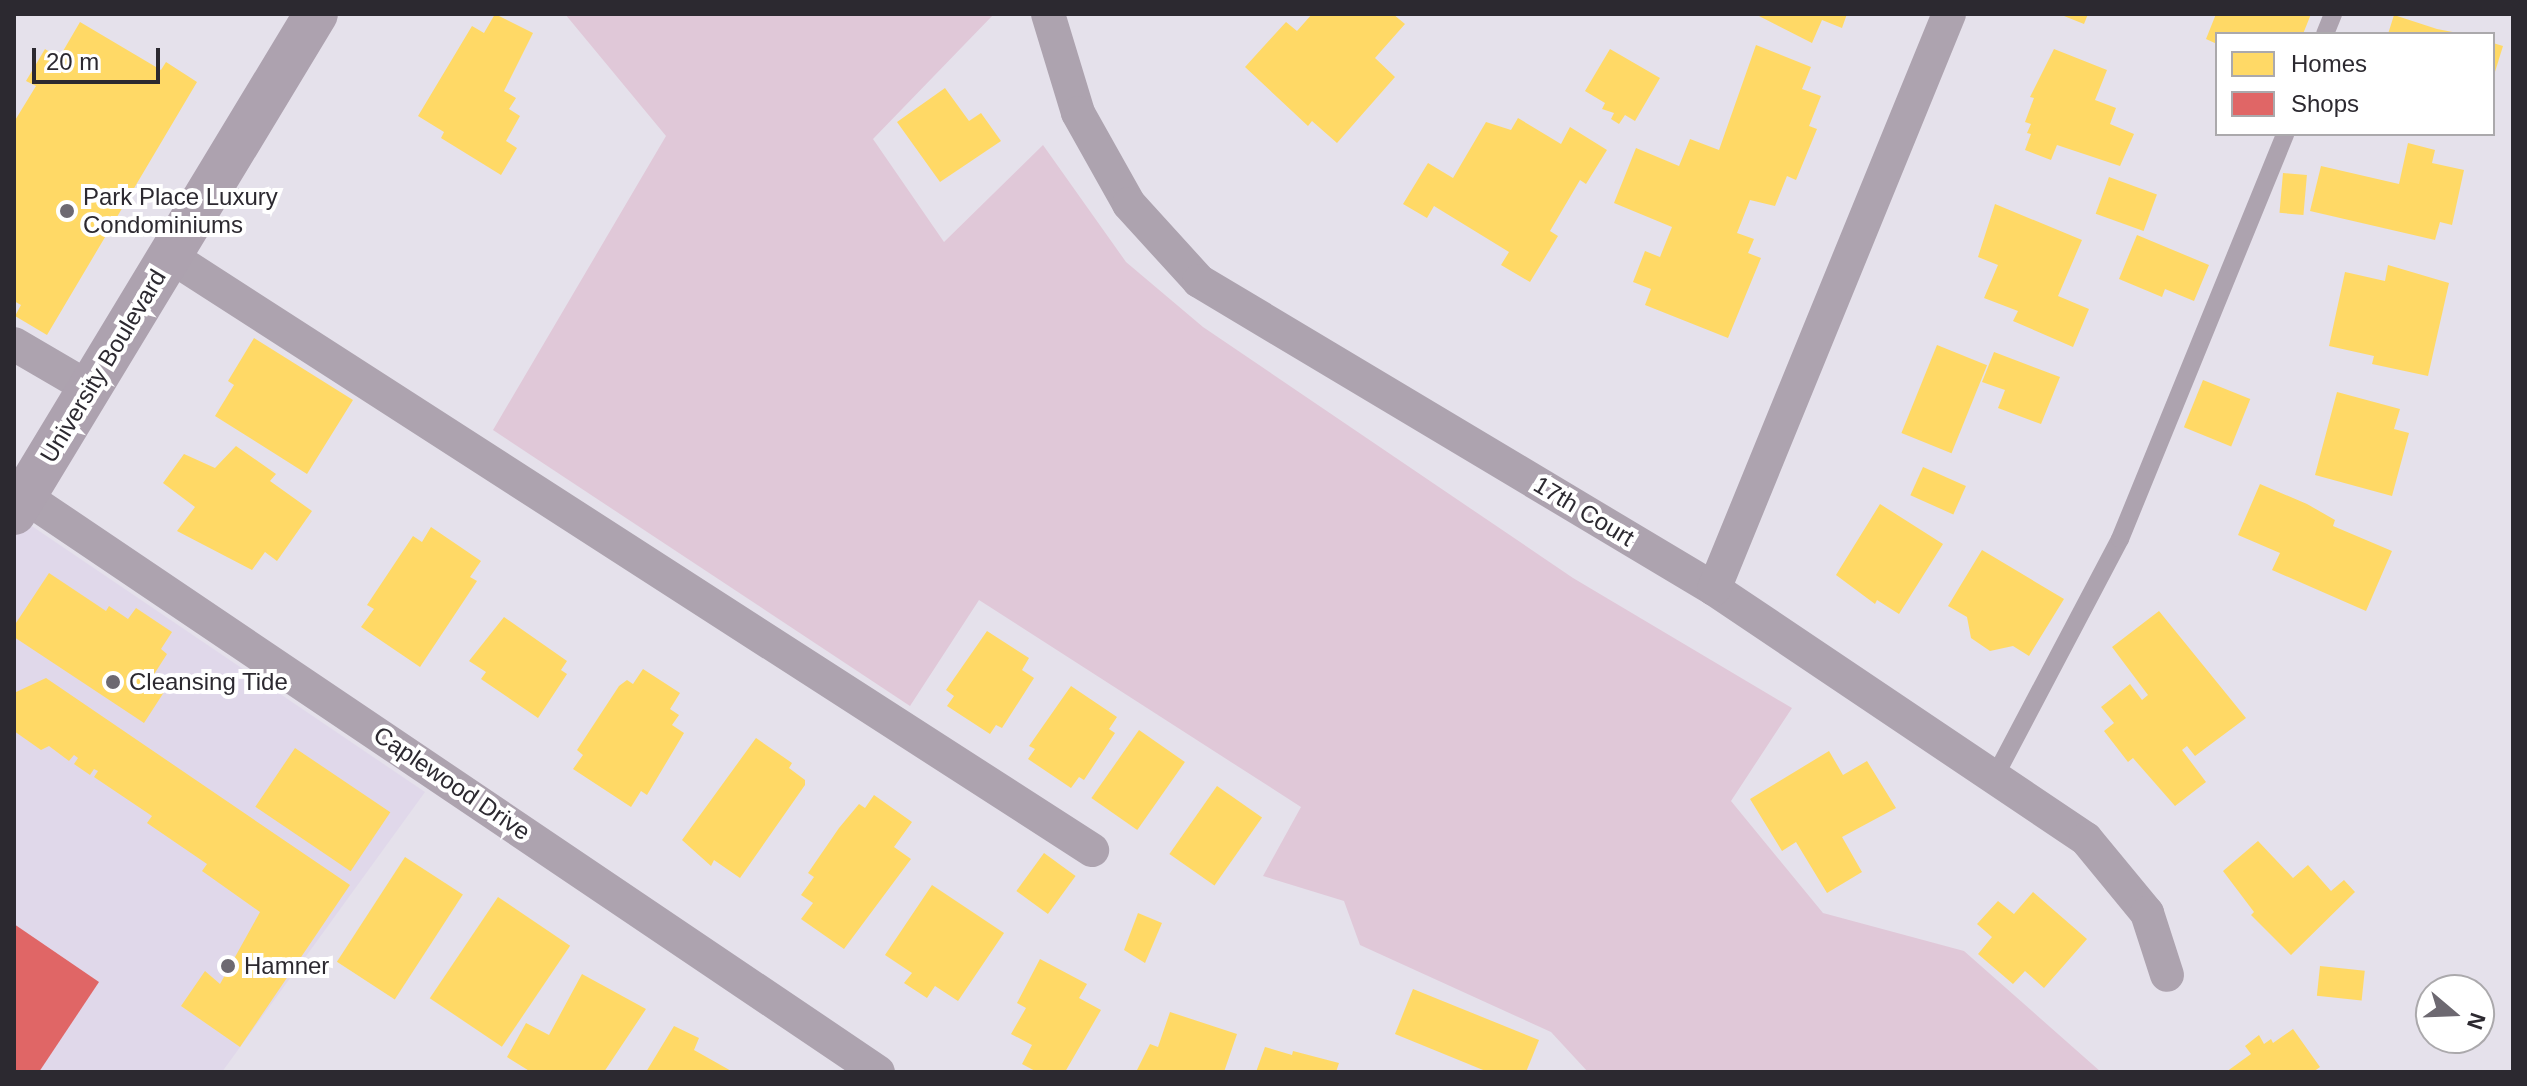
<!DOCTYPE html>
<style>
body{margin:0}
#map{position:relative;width:2527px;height:1086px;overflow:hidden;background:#e5e1eb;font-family:Helvetica,sans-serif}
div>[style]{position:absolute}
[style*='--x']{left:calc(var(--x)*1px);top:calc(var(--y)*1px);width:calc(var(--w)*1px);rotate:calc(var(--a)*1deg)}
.built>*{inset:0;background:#e0d8ea}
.green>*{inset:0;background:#e0c8d8}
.homes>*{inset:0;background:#ffd966;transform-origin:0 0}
.shops>*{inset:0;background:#e06666}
.service>*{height:18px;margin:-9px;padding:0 9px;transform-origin:9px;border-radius:9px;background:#ada3af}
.minor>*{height:34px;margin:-17px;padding:0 17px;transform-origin:17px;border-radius:17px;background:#ada3af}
.secondary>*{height:44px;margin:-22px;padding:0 22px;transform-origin:22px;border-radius:22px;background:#ada2af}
.dots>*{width:22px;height:22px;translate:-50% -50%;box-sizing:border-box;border:4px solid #fff;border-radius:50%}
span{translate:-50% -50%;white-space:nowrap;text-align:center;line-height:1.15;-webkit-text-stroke:8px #fff;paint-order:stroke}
.poi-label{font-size:24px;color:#2c2930}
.left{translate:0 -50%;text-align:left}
.street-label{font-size:24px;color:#2c2930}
.frame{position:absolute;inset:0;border:16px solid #2c2930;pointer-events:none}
.legend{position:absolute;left:2215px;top:32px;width:280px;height:104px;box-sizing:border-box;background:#fff;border:2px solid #aba9ac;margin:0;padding:10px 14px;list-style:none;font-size:24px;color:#2c2930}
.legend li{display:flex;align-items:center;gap:16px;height:40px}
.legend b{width:40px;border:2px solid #aba9ac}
.north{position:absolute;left:2415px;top:974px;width:80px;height:80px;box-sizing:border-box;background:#fff;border:2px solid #aba9ac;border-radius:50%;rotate:109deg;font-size:22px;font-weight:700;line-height:32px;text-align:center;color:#2c2930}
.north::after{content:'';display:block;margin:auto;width:28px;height:36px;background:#6d6971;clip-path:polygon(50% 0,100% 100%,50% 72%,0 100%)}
.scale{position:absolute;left:32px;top:48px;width:128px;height:36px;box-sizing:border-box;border:4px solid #2c2930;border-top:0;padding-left:10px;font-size:24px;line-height:28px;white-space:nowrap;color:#2c2930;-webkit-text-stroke:6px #fff;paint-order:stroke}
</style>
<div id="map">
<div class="built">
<i style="clip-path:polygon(14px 514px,425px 792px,222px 1072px,14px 1072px)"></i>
</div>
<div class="green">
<i style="clip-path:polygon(565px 14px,994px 14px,873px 139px,944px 242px,1043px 145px,1126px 262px,1203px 327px,1573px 578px,1792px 708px,1731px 801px,1823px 913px,1964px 951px,2101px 1072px,1588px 1072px,1551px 1032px,1360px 945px,1344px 901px,1263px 876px,1301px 807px,979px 600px,910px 706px,493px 430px,666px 136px)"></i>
</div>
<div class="homes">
<i style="clip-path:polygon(495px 14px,533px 33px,504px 91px,516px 98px,509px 109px,520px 116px,506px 141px,517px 148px,501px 175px,441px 138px,444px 132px,418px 116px,472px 26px,484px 33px)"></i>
<i style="clip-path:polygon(1312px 14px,1393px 14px,1405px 24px,1375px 58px,1395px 77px,1337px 143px,1312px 121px,1308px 126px,1245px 67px,1286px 22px,1297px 31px)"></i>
<i style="clip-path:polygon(1755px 14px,1847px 14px,1842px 28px,1822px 20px,1812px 43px)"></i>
<i style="clip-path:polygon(2059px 14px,2088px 14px,2084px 24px)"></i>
<i style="clip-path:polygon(2216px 14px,2311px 14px,2303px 34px,2217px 34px,2217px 44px,2206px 39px)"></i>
<i style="clip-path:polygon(2394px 15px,2437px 29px,2463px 34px,2388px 34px)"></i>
<i style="clip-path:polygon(80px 22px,161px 70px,166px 62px,197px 82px,47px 335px,15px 316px,21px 305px,14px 301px,14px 122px,36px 86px,26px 81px,45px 49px,59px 58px)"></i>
<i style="clip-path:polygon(2493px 43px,2503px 46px,2494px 75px,2493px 75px)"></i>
<i style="clip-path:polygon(1756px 45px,1811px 67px,1802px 89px,1821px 96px,1809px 126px,1817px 129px,1796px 180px,1787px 176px,1775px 206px,1750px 200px,1737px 233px,1754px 239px,1748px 253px,1761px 258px,1728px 338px,1645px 305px,1651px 289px,1633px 282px,1645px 251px,1660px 257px,1672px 227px,1614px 203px,1636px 148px,1679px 166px,1690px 139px,1719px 150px)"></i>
<i style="clip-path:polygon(1610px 49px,1660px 78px,1635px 121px,1625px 115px,1619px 124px,1611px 119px,1614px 113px,1602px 109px,1605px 103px,1585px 91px)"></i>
<i style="clip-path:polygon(2054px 49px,2107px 70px,2095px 100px,2116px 108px,2110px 124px,2134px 134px,2120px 166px,2057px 145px,2051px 160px,2025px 150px,2031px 134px,2027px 133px,2031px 124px,2025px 122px,2034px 98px,2030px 97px)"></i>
<i style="clip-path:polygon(945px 88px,969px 121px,981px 113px,1001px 141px,940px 182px,897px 122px)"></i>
<i style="clip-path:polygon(1518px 118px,1561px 144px,1570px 127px,1607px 150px,1586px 184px,1580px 180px,1550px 231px,1558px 236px,1530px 282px,1501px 265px,1509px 252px,1434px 206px,1427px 218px,1403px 204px,1428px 163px,1453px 178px,1486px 122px,1511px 130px)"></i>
<i style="clip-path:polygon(2408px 143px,2435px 150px,2432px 163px,2464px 170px,2452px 225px,2440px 222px,2435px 240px,2310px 211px,2321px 166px,2399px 184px)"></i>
<i style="left:2283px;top:173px;width:24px;height:40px;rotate:5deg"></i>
<i style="left:2109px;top:177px;width:51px;height:39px;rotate:20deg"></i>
<i style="clip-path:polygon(1995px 204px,2082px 240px,2058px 296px,2089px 309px,2073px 347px,2013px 321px,2018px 311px,1984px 298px,1998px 265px,1978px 257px)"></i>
<i style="clip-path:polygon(2137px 235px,2209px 265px,2194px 301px,2165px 289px,2162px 297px,2119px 279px)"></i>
<i style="clip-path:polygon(2388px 265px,2449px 283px,2428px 376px,2372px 364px,2374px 356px,2329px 346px,2345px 272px,2385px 281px)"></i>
<i style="clip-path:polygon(254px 338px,353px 400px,307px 474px,215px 416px,234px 385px,228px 381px)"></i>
<i style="left:1937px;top:345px;width:54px;height:95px;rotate:22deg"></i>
<i style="clip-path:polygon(1994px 352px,2060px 377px,2041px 424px,1998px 408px,2005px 390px,1982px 382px)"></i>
<i style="left:2203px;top:380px;width:51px;height:51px;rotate:22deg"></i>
<i style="clip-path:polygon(2337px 392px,2400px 409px,2394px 429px,2409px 433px,2392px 496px,2315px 475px)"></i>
<i style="clip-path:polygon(236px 446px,276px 474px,270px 481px,312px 511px,277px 561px,265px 552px,252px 570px,177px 531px,195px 507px,163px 483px,184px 454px,215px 468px)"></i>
<i style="left:1923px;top:467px;width:47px;height:31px;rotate:24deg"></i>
<i style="clip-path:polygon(2260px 484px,2307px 504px,2335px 520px,2333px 526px,2392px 551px,2366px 611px,2272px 570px,2280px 553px,2238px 535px)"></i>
<i style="clip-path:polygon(1880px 504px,1943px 544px,1899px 614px,1877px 600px,1875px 604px,1836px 575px)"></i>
<i style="clip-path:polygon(431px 527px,481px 561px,470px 577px,477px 581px,420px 667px,361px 627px,374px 609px,367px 605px,413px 536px,422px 542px)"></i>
<i style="clip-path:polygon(1982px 550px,2064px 599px,2029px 656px,2013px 646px,1990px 651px,1971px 638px,1967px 617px,1948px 606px)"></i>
<i style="clip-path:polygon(49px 573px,106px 611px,109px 606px,128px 619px,136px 608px,172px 632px,161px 649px,167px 654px,151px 679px,166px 689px,144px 723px,14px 637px,14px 626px)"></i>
<i style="clip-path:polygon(2159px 611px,2246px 718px,2195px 756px,2187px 746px,2182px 750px,2206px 782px,2175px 806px,2133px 758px,2128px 762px,2104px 731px,2114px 723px,2101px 707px,2130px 684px,2142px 700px,2148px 695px,2112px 647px)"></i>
<i style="clip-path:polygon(504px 617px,567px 661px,561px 670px,567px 674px,538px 718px,481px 679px,486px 672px,469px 661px)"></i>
<i style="clip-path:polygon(987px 631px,1029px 658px,1022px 670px,1034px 678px,1002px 728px,996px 725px,990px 734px,947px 706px,954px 696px,946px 690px)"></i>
<i style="clip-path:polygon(643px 669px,680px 693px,670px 709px,679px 715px,672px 725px,684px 733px,647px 795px,641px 791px,631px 807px,573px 769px,583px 755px,577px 750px,619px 686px,627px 680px,633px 684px)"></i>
<i style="clip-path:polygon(46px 678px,350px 885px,240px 1047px,181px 1006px,205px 971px,220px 984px,260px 912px,202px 871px,207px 864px,147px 823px,152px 816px,94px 777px,98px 771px,94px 769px,90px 775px,74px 764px,78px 758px,74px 755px,69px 761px,49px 746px,41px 750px,14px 731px,14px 693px)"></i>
<i style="clip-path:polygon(1071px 686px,1117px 717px,1109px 729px,1115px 733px,1084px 780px,1079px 777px,1071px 788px,1028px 759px,1035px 749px,1029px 746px)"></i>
<i style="left:1139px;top:730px;width:56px;height:83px;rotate:35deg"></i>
<i style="clip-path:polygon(756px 738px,792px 763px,789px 768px,805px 780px,805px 785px,740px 878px,714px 860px,711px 866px,682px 840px)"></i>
<i style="left:295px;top:748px;width:115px;height:71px;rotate:34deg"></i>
<i style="clip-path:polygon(1829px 751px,1843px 775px,1867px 761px,1896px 808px,1842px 837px,1862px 872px,1827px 893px,1796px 842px,1782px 851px,1750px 799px)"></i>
<i style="left:1217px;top:786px;width:55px;height:83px;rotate:35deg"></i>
<i style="clip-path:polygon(874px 795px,912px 822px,894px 847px,911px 859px,844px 949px,801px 919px,813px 903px,801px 895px,814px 877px,808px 873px,839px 828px,859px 804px,865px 808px)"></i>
<i style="clip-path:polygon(2258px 841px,2293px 878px,2308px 865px,2331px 891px,2344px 880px,2355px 892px,2291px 955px,2251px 915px,2254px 912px,2223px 871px)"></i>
<i style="left:1044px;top:853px;width:39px;height:47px;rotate:36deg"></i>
<i style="left:405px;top:857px;width:69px;height:125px;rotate:33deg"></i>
<i style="clip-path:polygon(932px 885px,1004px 933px,958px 1001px,935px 986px,927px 998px,904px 983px,912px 973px,885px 955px)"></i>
<i style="clip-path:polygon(2033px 892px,2087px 939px,2044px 988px,2025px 971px,2013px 984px,1978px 954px,1992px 937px,1977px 924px,1998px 901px,2014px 914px)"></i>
<i style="left:498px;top:897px;width:87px;height:122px;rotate:34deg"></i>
<i style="clip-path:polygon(1138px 913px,1162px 923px,1145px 963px,1124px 950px)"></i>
<i style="clip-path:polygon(1040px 959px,1087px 984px,1079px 998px,1101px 1010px,1065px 1072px,1037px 1072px,1022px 1064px,1032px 1045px,1011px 1034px,1026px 1008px,1017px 1003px)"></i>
<i style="left:2320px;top:966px;width:45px;height:30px;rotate:6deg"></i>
<i style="clip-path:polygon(582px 974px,646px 1009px,604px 1072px,531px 1072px,507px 1057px,526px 1023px,549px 1035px)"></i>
<i style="clip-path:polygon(1413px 989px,1539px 1040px,1526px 1072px,1488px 1072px,1395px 1034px)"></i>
<i style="clip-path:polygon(1170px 1012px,1237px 1034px,1224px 1072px,1136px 1072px,1150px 1044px,1158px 1047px)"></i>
<i style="clip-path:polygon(674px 1026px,699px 1038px,694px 1050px,733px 1072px,646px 1072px)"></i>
<i style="clip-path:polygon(2293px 1029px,2320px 1067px,2313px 1072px,2226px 1072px,2251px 1054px,2245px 1046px,2259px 1035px,2264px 1044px,2271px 1039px,2273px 1043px)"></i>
<i style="clip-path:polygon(1265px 1047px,1292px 1055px,1293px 1051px,1339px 1063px,1336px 1072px,1256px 1072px)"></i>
</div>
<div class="shops">
<i style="clip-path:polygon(14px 924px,99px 982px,39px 1072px,14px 1072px)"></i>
</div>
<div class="service">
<i style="--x:2325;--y:34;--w:22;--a:-68"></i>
<i style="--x:1994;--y:778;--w:270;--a:-62.2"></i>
<i style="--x:2120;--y:539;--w:437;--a:-67.8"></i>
</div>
<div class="minor">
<i style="--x:1048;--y:14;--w:103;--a:73.1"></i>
<i style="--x:1078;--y:113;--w:104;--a:60.7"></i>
<i style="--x:1129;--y:204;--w:104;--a:47.7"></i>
<i style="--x:1199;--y:281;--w:600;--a:30.88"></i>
<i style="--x:1714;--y:589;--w:448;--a:33.9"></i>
<i style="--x:2086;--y:839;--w:96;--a:50.5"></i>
<i style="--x:2147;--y:913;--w:65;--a:72.1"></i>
<i style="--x:170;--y:256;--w:1097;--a:32.79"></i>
<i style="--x:14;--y:344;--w:89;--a:30.3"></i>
<i style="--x:24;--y:496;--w:1030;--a:34"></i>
<i style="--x:1714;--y:589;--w:621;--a:-67.77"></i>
</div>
<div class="secondary">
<i style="--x:14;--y:513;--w:583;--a:-58.82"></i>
</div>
<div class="dots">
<i style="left:67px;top:211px;background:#6d6971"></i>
<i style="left:113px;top:682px;background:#6d6971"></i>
<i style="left:228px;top:966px;background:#6d6971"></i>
</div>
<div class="poi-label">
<span class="left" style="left:83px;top:211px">Park Place Luxury<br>Condominiums</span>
<span class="left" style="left:129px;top:682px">Cleansing Tide</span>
<span class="left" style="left:244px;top:966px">Hamner</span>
</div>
<div class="street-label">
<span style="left:103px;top:366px;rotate:-59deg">University Boulevard</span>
<span style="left:1584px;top:511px;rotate:31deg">17th Court</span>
<span style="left:452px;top:783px;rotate:34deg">Caplewood Drive</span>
</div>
<div class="frame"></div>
<ul class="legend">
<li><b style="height:22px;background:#ffd966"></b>Homes</li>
<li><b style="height:22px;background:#e06666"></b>Shops</li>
</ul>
<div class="north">N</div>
<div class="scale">20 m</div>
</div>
